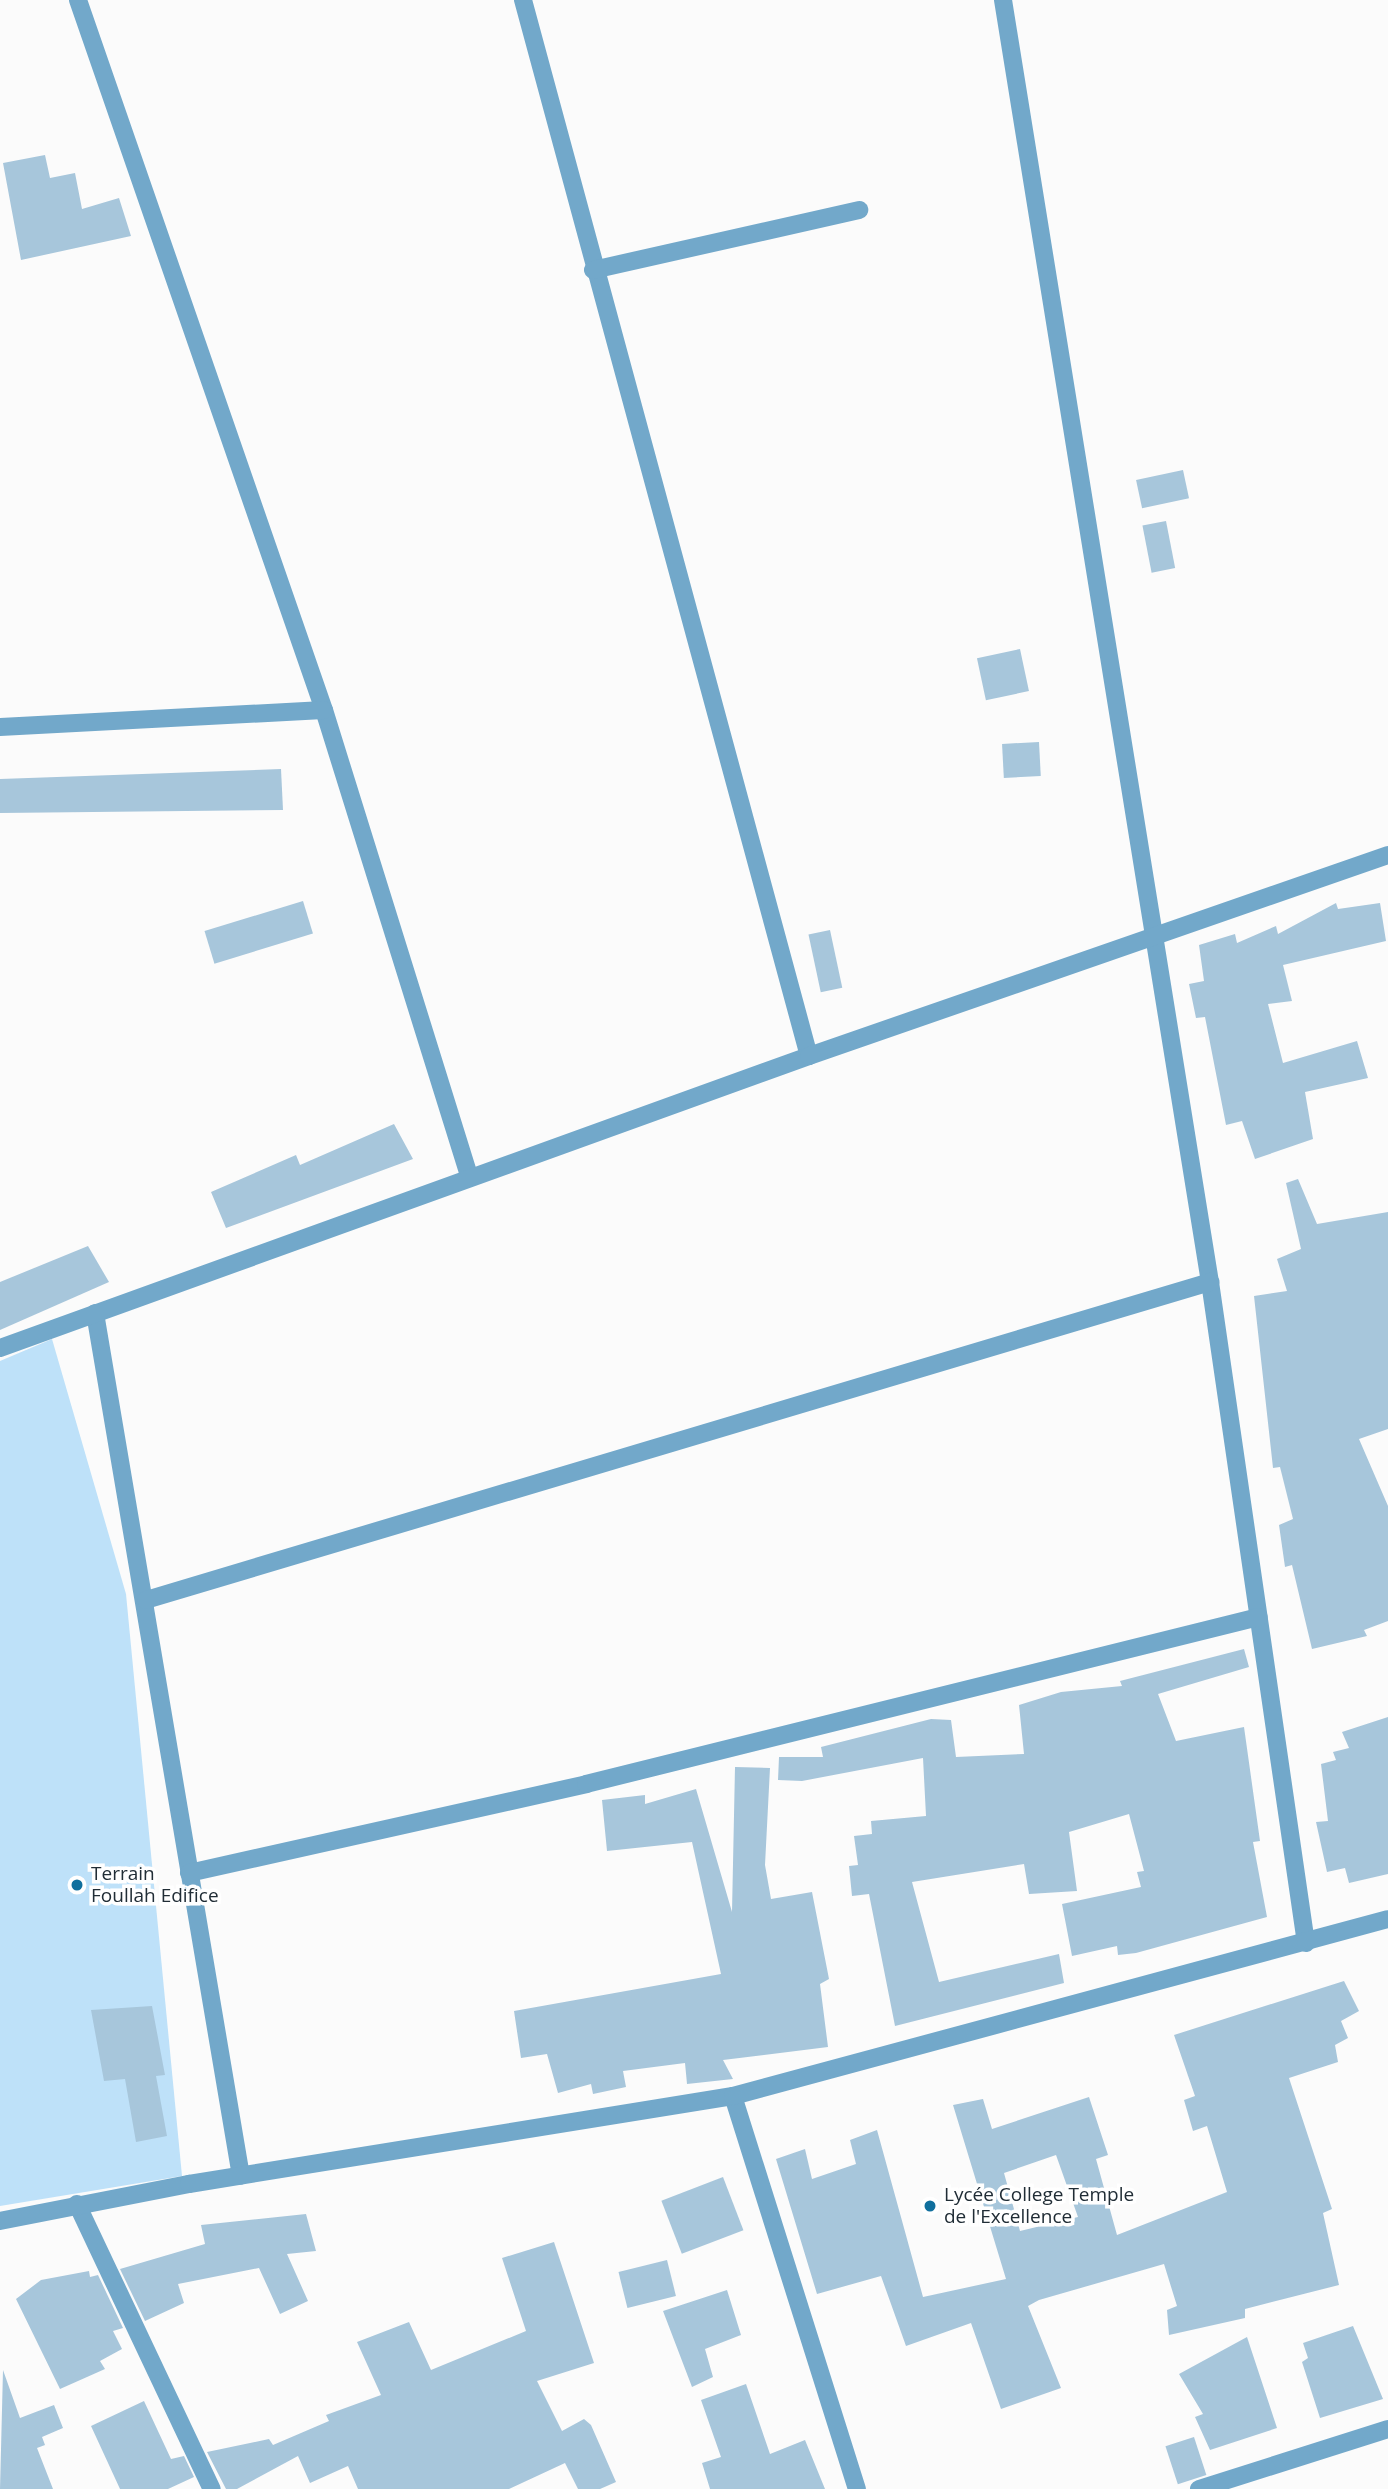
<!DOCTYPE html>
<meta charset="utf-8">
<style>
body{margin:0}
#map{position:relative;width:1388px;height:2489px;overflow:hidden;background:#fbfbfb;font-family:"Open Sans",sans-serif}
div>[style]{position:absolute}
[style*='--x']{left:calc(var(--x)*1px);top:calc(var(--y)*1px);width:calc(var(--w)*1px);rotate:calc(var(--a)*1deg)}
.green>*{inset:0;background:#bee1f9}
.building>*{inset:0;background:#a7c6db;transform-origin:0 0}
.minor>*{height:18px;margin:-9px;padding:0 9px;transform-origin:9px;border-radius:9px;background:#72a8ca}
.dots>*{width:19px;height:19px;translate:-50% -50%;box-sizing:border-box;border:4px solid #fff;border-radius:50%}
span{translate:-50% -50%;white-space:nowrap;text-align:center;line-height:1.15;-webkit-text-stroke:7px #fff;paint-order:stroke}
.poi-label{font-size:19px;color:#212d36}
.left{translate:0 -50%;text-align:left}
</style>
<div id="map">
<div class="green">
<i style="clip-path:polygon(52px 1339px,126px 1594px,182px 2176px,0 2206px,0 1361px)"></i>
</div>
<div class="building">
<i style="clip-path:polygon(45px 155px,50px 178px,75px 173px,82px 209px,119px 198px,131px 236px,21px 260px,3px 163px)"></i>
<i style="left:1183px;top:470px;width:29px;height:48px;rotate:78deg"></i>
<i style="left:1166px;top:521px;width:48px;height:24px;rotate:79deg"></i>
<i style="left:1020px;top:649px;width:43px;height:44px;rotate:78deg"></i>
<i style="left:1039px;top:742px;width:34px;height:37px;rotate:87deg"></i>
<i style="clip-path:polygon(281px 769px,283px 810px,0 813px,0 779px)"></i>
<i style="left:303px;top:901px;width:34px;height:103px;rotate:73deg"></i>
<i style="clip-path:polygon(1336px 903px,1338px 909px,1380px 903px,1386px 941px,1283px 965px,1292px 1001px,1268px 1004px,1283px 1063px,1357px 1041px,1368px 1078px,1305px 1092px,1313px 1139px,1255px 1159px,1242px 1121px,1226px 1125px,1205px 1017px,1196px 1018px,1189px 984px,1204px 981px,1199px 945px,1235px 934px,1237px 943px,1276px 926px,1278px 934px)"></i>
<i style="left:830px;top:930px;width:59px;height:22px;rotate:78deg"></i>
<i style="clip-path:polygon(394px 1124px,413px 1159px,226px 1228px,211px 1192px,296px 1155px,300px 1165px)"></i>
<i style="clip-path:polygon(1298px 1179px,1317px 1224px,1388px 1212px,1388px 1429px,1359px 1439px,1388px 1506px,1388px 1621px,1364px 1630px,1367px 1636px,1312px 1649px,1292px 1565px,1285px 1567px,1279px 1525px,1293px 1519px,1280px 1467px,1273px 1468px,1254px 1296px,1287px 1291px,1277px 1259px,1301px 1249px,1286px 1183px)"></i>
<i style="clip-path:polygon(88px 1246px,109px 1282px,0 1330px,0 1282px)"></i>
<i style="clip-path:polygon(1244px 1649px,1249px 1667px,1158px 1694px,1176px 1741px,1244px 1727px,1260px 1841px,1253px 1842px,1267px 1917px,1136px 1953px,1118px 1955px,1117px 1946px,1072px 1956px,1062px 1904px,1141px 1887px,1137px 1872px,1144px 1871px,1129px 1814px,1069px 1832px,1077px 1891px,1029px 1894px,1024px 1864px,912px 1882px,939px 1982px,1059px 1954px,1064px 1983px,895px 2026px,869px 1894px,852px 1896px,849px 1866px,858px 1865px,854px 1836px,872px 1834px,871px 1821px,926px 1816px,923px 1758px,802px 1781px,778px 1780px,779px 1757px,823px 1757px,821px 1747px,931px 1719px,951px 1720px,956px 1757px,1024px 1754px,1019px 1705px,1061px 1692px,1122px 1686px,1120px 1681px)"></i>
<i style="clip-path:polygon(1388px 1717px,1388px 1874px,1349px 1883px,1345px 1868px,1327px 1872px,1316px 1822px,1328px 1821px,1321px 1764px,1336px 1760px,1333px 1752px,1349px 1748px,1342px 1732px)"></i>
<i style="clip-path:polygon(735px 1767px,770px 1768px,765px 1865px,771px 1899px,812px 1892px,829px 1979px,820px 1984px,828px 2047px,723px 2060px,733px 2079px,687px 2084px,685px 2063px,623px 2071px,626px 2087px,593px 2094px,591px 2084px,558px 2093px,547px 2054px,521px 2058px,514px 2011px,721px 1974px,692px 1842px,607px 1851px,602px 1800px,645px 1795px,645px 1804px,696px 1789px,732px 1912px)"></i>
<i style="clip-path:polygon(evenodd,1344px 1981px,1359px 2011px,1341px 2021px,1348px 2038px,1335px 2045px,1338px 2062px,1289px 2078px,1332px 2209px,1323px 2213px,1339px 2285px,1245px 2309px,1245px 2318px,1169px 2335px,1167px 2310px,1177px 2306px,1164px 2264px,1039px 2300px,1028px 2306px,1061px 2388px,1001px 2409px,971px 2323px,906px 2346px,881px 2276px,817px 2294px,776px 2159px,805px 2149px,812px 2179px,856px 2164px,850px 2140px,877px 2130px,923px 2297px,1006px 2279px,953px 2105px,983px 2099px,992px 2129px,1089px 2097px,1108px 2155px,1096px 2159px,1117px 2235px,1227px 2192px,1207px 2126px,1193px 2131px,1184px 2100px,1195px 2096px,1174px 2035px,1344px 1981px,1056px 2155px,1078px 2217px,1020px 2231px,1004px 2173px,1056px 2155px)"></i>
<i style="clip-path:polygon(152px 2006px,165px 2075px,156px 2076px,167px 2136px,136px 2142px,125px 2079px,104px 2081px,91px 2010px)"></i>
<i style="left:723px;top:2177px;width:57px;height:66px;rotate:69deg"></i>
<i style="clip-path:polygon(306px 2214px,316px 2251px,287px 2254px,308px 2301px,280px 2314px,259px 2268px,178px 2284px,184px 2303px,145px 2321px,120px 2269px,205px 2244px,201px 2225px)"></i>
<i style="clip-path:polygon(554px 2242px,594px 2363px,537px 2381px,562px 2431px,584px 2419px,591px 2425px,616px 2482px,600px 2489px,578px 2489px,565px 2463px,509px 2489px,358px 2489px,348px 2466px,310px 2483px,298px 2456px,237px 2489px,226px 2489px,207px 2452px,269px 2439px,273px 2445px,329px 2421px,326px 2415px,381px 2395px,357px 2342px,409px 2322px,431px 2370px,526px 2331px,502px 2258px)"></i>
<i style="left:667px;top:2260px;width:37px;height:50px;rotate:76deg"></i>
<i style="clip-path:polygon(89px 2271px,90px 2277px,98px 2275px,123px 2328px,113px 2331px,122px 2349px,100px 2361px,105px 2369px,60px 2389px,16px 2299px,41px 2280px)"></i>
<i style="clip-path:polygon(727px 2290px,741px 2335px,705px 2349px,713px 2377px,692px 2387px,663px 2311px)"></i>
<i style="clip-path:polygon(1353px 2326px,1383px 2399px,1320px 2418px,1302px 2362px,1308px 2358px,1303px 2343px)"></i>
<i style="clip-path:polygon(1247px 2337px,1277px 2428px,1210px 2450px,1195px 2417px,1203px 2414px,1179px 2374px)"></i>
<i style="clip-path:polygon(3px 2370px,20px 2418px,54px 2405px,63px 2428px,42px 2437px,45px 2445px,37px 2448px,53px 2489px,0 2489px)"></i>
<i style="clip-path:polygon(746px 2384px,770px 2454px,805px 2440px,825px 2489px,710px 2489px,702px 2463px,721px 2457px,701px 2400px)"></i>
<i style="clip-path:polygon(144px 2401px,171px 2459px,184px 2456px,194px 2477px,168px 2489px,120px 2489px,91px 2426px)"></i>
<i style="left:1194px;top:2437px;width:40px;height:30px;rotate:72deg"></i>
</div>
<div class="minor">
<i style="--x:78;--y:0;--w:751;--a:70.89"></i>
<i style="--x:324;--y:710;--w:490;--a:72.7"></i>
<i style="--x:523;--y:0;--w:1094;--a:74.85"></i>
<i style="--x:1003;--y:0;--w:1299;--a:80.83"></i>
<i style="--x:1210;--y:1282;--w:668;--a:81.74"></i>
<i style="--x:593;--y:270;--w:273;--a:-12.7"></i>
<i style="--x:0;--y:727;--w:324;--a:-3"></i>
<i style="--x:95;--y:1313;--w:875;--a:80.4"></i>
<i style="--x:0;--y:1348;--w:860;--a:-19.85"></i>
<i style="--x:809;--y:1056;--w:613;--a:-19.14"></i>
<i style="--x:146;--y:1600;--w:1111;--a:-16.64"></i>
<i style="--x:189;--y:1873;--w:407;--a:-12.6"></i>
<i style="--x:586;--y:1784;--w:693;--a:-13.94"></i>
<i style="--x:733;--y:2096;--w:412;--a:72.5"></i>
<i style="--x:77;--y:2204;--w:315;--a:64.7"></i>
<i style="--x:0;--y:2221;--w:193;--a:-11.1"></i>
<i style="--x:189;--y:2184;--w:551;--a:-9.19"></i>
<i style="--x:733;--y:2096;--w:678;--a:-15.12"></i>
<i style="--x:1199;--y:2489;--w:198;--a:-17.6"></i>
</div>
<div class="dots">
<i style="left:77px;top:1885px;background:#106f9d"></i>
<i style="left:930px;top:2206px;background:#106f9d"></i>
</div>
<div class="poi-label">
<span class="left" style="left:91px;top:1885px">Terrain<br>Foullah Edifice</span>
<span class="left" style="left:944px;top:2206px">Lycée College Temple<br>de l'Excellence</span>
</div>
</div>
